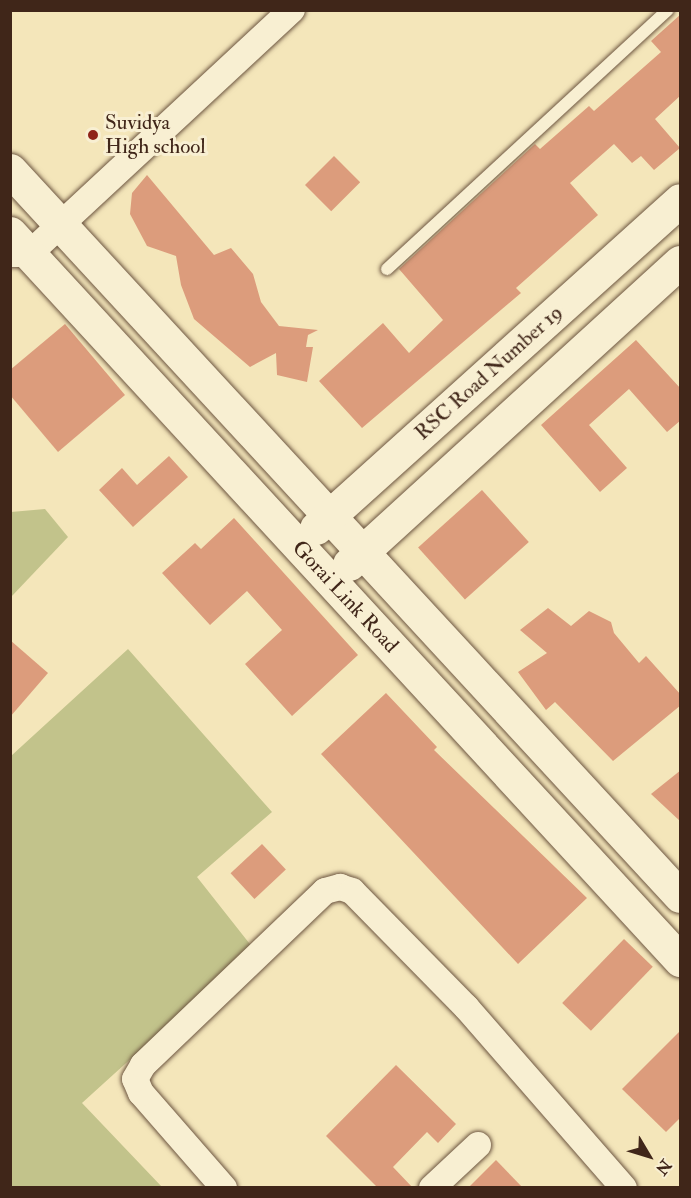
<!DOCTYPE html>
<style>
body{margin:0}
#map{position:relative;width:691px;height:1198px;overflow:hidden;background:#f4e6ba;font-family:"IM FELL Double Pica",serif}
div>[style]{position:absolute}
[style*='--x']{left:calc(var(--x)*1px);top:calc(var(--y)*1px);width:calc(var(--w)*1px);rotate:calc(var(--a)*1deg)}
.green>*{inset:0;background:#c2c38b}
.building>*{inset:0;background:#dc9c7c;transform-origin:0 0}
.roads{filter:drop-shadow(0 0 2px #6d5641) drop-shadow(0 0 2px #6d5641)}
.lane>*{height:12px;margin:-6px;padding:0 6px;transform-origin:6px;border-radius:6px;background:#f8efd2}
.street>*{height:26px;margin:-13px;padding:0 13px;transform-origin:13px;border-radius:13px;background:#f8efd2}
.secondary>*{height:33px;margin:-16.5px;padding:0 16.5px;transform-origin:16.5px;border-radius:16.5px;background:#f8efd2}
.dots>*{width:16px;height:16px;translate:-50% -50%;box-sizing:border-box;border:3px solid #f8efd2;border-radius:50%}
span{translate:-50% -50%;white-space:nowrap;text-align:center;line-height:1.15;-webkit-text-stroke:6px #f8efd2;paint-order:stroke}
.poi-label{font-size:21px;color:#402619}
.left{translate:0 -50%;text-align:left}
.street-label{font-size:21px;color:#402619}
.frame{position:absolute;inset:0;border:12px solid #402619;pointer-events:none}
.north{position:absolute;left:619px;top:1126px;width:60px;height:60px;-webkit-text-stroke:4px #f8efd2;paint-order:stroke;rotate:128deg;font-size:16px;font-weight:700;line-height:24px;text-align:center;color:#402619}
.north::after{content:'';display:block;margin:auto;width:21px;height:27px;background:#402619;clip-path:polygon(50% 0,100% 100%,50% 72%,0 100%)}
</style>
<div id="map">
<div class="green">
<i style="clip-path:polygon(45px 509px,68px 537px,11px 597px,11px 512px)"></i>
<i style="clip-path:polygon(128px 649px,272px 812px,197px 877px,253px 948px,82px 1103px,162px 1187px,11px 1188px,11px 756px)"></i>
</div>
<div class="building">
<i style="clip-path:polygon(681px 14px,681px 95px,655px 119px,680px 148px,654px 170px,641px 156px,632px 163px,614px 144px,570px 183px,598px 215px,516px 288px,521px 293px,362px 428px,319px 381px,383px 323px,409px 353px,443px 320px,399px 269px,535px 144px,540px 149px,589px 106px,594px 111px,661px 52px,651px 41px)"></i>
<i style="left:334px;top:156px;width:37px;height:41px;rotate:45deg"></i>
<i style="clip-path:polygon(147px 175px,214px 255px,231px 248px,253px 274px,261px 302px,279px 326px,318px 330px,308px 335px,306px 347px,313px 347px,307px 382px,277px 375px,276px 353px,250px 367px,194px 319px,181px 285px,176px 256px,147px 246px,130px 214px,132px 193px)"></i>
<i style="clip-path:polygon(65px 324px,125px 395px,58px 452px,10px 395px,10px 370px)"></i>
<i style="clip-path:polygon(636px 340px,681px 389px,681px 420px,667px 432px,629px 389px,589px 425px,627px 468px,600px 492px,541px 425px)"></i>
<i style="clip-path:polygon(169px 456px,188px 477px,133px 527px,99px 490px,122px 468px,137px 485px)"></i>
<i style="left:482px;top:490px;width:70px;height:86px;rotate:48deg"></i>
<i style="clip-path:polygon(234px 518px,358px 655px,292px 716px,245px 664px,282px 630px,247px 591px,210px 625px,162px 573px,195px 543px,201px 549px)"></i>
<i style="clip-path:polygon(548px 608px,571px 626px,589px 611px,611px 622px,614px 633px,639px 663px,646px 656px,681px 695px,681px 705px,613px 761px,555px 702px,546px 710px,518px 672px,547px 653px,520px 630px)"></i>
<i style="clip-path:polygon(10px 640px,48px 673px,10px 717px)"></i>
<i style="clip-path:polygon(386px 693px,437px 747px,434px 750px,587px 898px,518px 964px,321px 754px)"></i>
<i style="clip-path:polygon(681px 770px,681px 822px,651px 794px)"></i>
<i style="left:262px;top:844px;width:35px;height:43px;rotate:47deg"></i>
<i style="left:624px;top:939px;width:40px;height:89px;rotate:44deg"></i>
<i style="clip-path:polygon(681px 1030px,681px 1117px,666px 1132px,622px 1089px)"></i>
<i style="clip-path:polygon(396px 1065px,456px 1124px,438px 1143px,427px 1132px,393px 1167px,413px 1188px,378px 1188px,326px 1136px)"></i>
<i style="clip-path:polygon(496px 1160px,523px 1188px,468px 1188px)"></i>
</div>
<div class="roads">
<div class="lane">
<i style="--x:387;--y:269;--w:382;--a:-42.7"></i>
</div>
<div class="street">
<i style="--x:12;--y:254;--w:17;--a:0"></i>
<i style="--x:29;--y:254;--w:359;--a:-42.9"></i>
<i style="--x:224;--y:1188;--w:126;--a:-131.1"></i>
<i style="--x:141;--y:1093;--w:15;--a:-113"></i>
<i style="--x:135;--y:1079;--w:16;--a:-60"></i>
<i style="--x:143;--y:1065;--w:252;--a:-43.7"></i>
<i style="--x:325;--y:891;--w:16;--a:-15"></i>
<i style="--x:340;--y:887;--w:13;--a:18"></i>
<i style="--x:352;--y:891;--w:163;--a:45.5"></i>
<i style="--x:466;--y:1007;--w:240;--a:48.9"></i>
<i style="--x:432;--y:1188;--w:63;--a:-43.1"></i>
</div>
<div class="secondary">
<i style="--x:10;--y:170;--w:988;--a:47.3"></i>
<i style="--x:10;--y:233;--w:989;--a:47.34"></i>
<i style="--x:316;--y:528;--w:490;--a:-42"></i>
<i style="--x:349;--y:564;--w:448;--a:-42.4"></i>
</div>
</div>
<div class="dots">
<i style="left:93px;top:135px;background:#8f2418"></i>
</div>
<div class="poi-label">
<span class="left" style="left:105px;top:135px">Suvidya<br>High school</span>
</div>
<div class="street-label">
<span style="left:489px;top:373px;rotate:-42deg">RSC Road Number 19</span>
<span style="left:345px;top:597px;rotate:47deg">Gorai Link Road</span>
</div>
<div class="frame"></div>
<div class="north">N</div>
</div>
